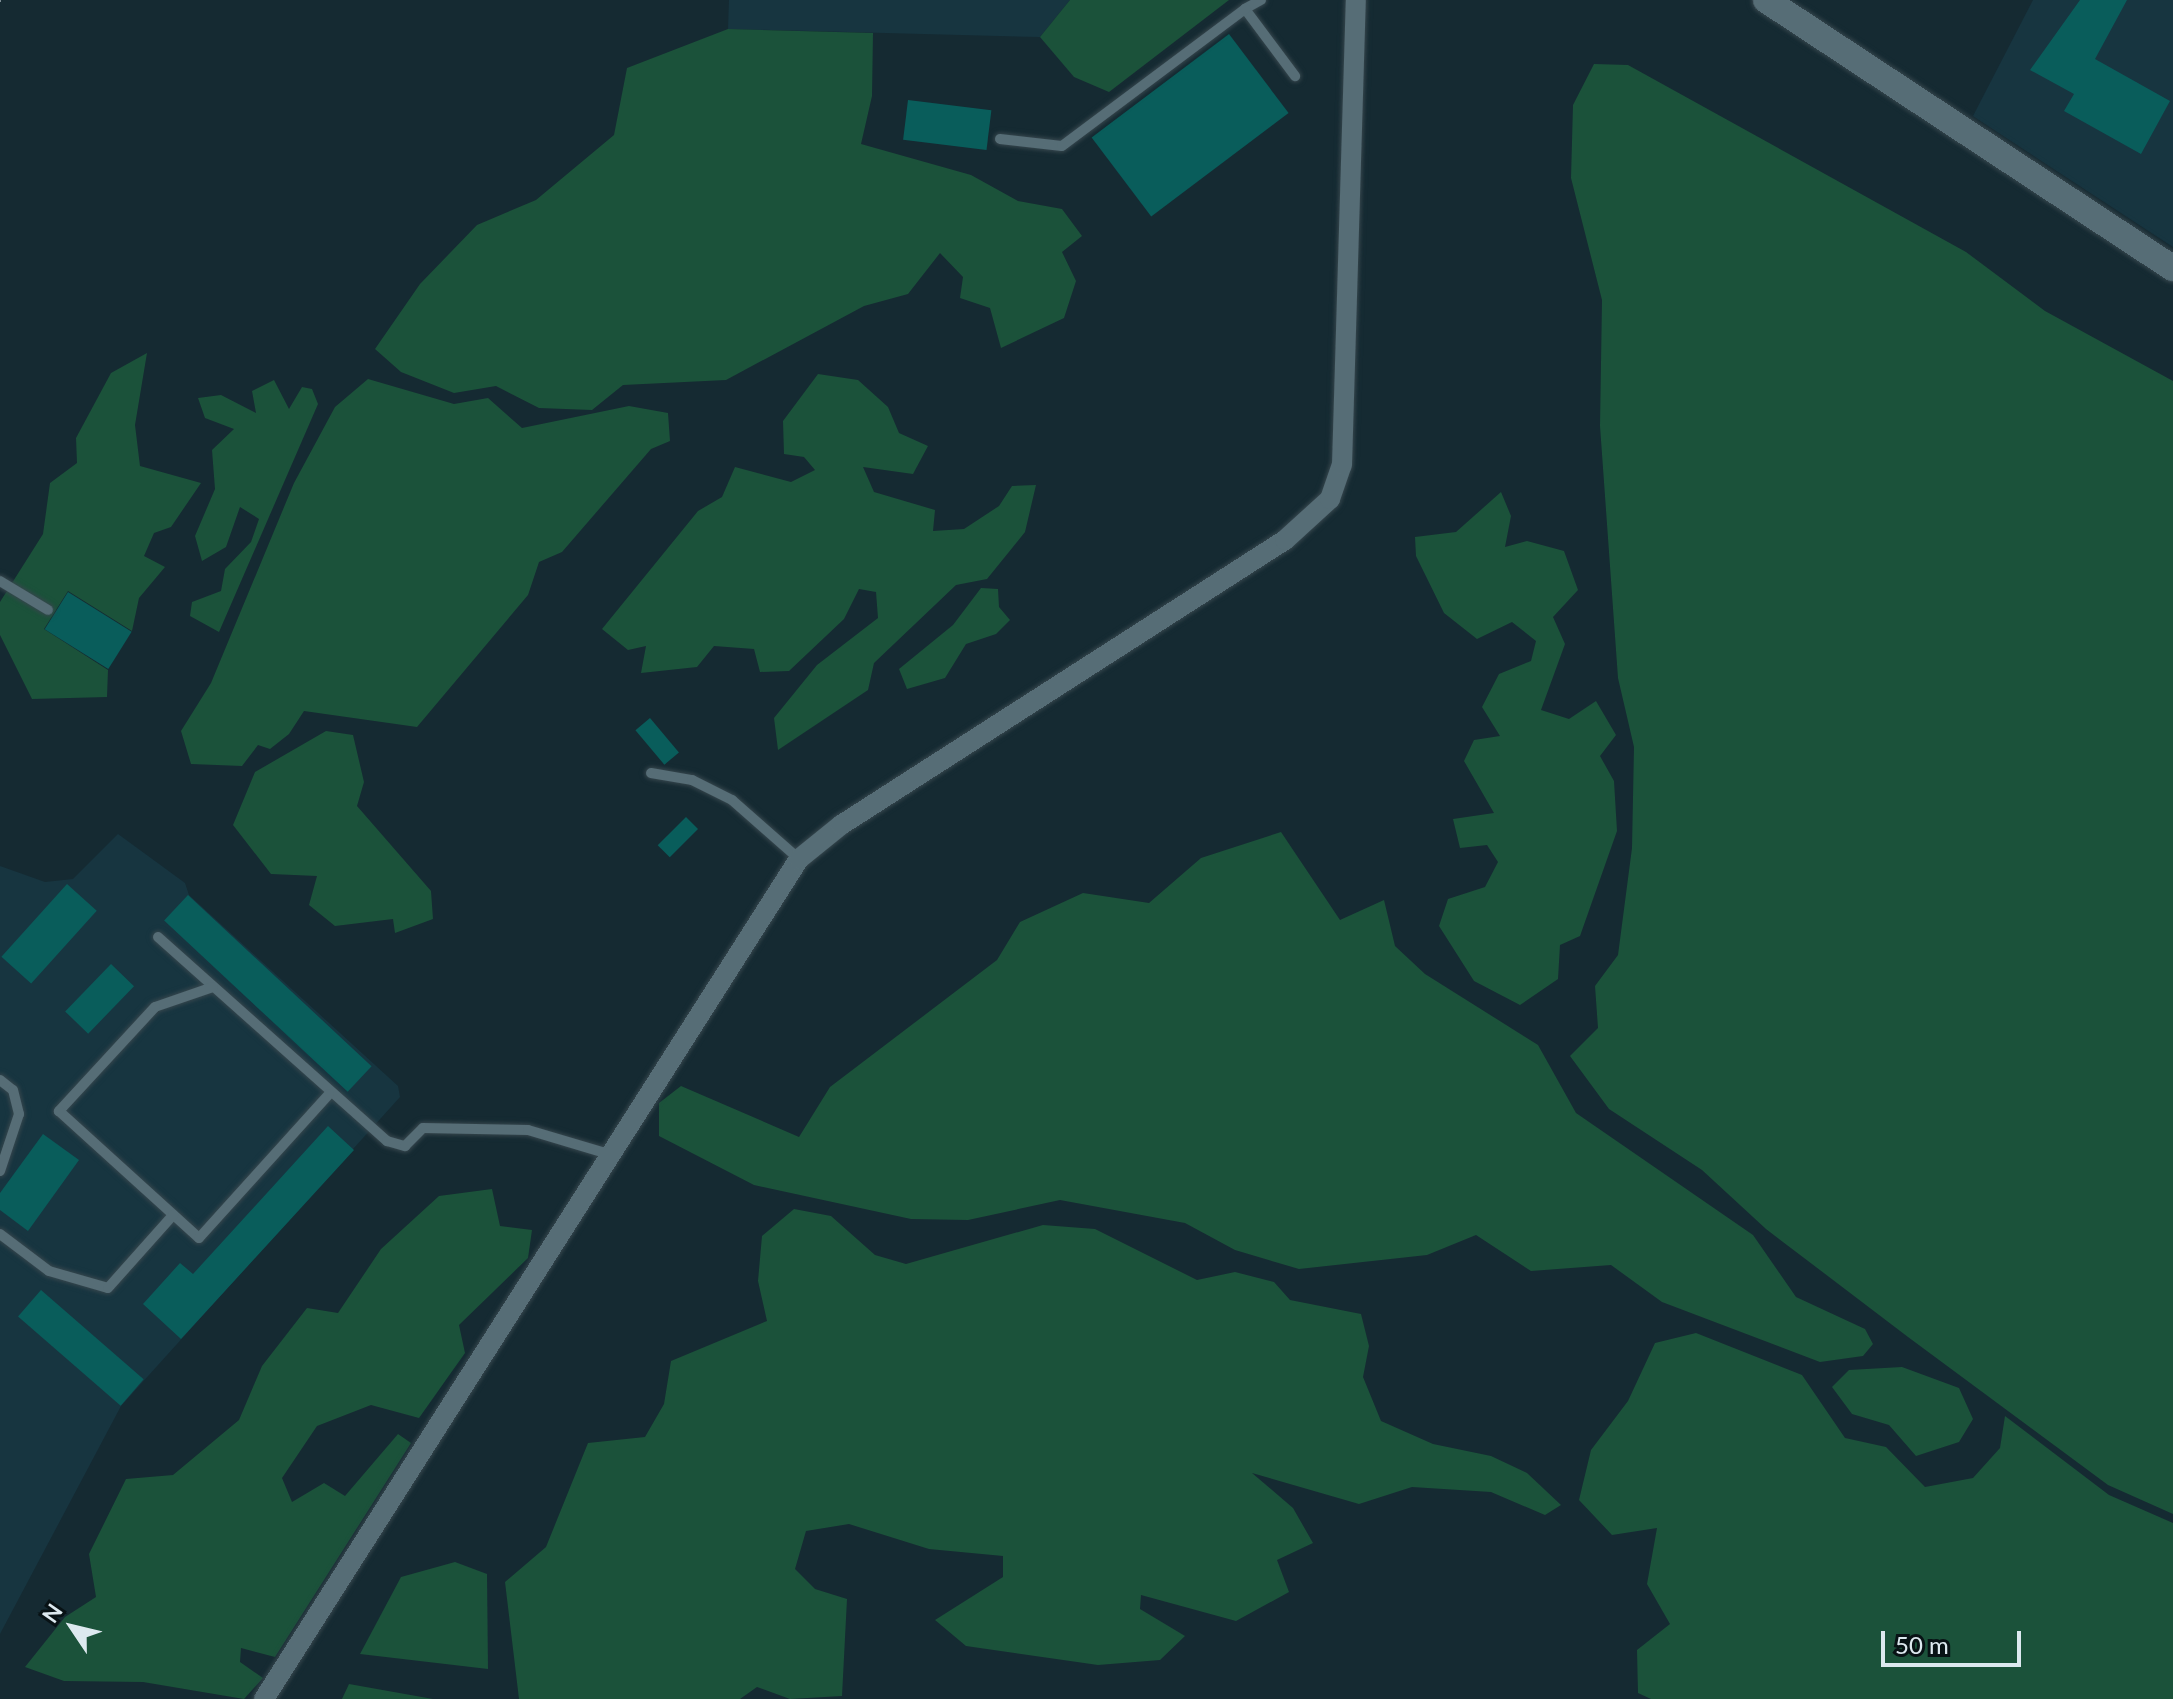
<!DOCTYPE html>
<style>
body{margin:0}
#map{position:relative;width:2173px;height:1699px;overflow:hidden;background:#152a32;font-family:Lato,sans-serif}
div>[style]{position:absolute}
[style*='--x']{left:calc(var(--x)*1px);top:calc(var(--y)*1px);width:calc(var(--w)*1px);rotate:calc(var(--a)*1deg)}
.built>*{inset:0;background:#173540}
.green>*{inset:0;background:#1b523a}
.building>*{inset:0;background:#095d5b;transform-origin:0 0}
.path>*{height:3px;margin-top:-1.5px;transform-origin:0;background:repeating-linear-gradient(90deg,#7d8d94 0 2px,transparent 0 8px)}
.roads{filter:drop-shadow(0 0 2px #36464d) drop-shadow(0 0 2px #36464d)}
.service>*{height:10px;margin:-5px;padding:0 5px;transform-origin:5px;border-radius:5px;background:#566d76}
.minor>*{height:20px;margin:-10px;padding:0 10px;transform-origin:10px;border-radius:10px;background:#566d76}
.tertiary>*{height:26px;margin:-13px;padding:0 13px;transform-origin:13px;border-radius:13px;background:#566d76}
span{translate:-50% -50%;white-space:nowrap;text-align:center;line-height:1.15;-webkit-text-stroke:6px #081215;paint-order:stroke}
.north{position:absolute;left:32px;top:1587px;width:80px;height:80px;-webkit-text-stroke:6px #081215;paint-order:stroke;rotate:305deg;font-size:22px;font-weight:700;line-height:32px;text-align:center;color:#dde9ef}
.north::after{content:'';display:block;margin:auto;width:28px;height:36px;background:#dde9ef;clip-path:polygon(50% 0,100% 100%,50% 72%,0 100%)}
.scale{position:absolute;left:1881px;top:1631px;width:140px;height:36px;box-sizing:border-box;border:4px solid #dde9ef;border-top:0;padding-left:10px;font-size:24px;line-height:28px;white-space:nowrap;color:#dde9ef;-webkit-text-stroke:6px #081215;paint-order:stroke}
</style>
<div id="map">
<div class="built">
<i style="clip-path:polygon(729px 0,1070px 0,1040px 37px,728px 29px)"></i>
<i style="clip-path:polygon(2033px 0,2173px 0,2173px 247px,1973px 116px)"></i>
<i style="clip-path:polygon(118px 834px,185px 883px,189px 895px,398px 1086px,400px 1097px,121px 1406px,0 1634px,0 866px,45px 882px,73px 879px)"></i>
</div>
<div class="green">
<i style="clip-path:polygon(1070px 0,1229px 0,1109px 92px,1074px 77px,1040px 37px)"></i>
<i style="clip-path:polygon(728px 29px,873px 33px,872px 96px,861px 144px,971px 175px,1018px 201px,1062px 209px,1082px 236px,1062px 252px,1076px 281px,1064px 318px,1001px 348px,990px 308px,960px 298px,963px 277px,940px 253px,908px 294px,864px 306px,726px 380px,623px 385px,592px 410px,539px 408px,496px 386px,454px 393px,401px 372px,375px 349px,420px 284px,477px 225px,536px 200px,614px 135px,627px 68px)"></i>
<i style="clip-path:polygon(1594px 64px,1628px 65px,1966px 252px,2045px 311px,2173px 381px,2173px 1514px,2108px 1485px,1908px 1337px,1766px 1229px,1702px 1170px,1609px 1109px,1570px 1056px,1598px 1028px,1595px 986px,1618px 955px,1632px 848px,1634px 747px,1618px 678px,1600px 426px,1602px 300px,1571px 178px,1573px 105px)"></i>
<i style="clip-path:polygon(147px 353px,135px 425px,140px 466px,201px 483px,171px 527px,154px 533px,144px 556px,165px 567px,139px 598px,132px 631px,68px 591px,44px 629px,108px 670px,107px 697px,32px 699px,0 635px,0 602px,43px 534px,50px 483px,77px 463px,76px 438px,111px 373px)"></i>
<i style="clip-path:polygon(818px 374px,858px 380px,888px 407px,899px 433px,928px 446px,913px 474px,863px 467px,874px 492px,935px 510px,933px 531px,964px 529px,999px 506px,1012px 486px,1036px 485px,1025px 532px,987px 579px,956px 585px,874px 663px,868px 690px,778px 750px,774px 718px,817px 665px,878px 618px,876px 592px,859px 589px,844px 619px,789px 671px,760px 672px,754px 649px,714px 646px,697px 667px,641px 673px,646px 646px,628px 650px,602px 629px,698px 511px,722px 497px,735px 467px,791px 482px,815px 470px,804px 457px,784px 454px,783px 421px)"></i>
<i style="clip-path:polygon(368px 379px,454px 404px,488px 398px,522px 428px,629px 406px,668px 413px,670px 441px,651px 449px,562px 552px,539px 562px,528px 595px,417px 727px,304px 711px,289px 734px,270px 749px,258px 745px,242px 766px,191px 764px,181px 731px,211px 683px,294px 483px,335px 407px)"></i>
<i style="clip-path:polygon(274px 380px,289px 409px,302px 387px,312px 389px,318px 404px,219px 632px,190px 616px,192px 602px,221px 591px,225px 569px,251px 542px,259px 519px,240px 507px,226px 547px,202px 561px,195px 536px,215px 489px,212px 450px,234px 429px,205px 418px,198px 398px,221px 395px,256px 413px,252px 391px)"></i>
<i style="clip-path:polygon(1501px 492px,1511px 516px,1505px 547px,1527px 541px,1564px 551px,1578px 590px,1553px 617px,1565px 644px,1541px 710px,1569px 719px,1596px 701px,1616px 735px,1600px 756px,1614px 781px,1617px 831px,1580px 936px,1560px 945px,1558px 979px,1520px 1005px,1474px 981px,1439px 926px,1448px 899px,1485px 887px,1498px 862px,1487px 845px,1460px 848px,1453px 819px,1494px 813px,1464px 761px,1474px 740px,1500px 736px,1482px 707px,1499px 674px,1531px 661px,1536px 641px,1512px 622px,1477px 639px,1444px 613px,1416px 556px,1415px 537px,1456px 532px)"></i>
<i style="clip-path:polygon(981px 588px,998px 589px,999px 607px,1010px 620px,996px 634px,966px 644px,945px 678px,907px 689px,899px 669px,953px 625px)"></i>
<i style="clip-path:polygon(326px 731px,353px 735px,364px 782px,357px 806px,431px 891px,433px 919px,395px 933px,393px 919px,335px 926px,309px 905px,317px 876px,271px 874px,233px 825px,255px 772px)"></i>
<i style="clip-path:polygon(1281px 832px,1340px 920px,1384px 900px,1395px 946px,1425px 974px,1538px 1045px,1576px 1113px,1753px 1235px,1796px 1297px,1865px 1329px,1873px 1344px,1863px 1356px,1820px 1362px,1662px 1302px,1611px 1265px,1531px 1271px,1476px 1235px,1427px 1255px,1299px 1269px,1235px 1250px,1185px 1223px,1060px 1200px,968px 1220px,911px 1219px,754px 1185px,659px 1136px,659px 1103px,681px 1086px,799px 1137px,830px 1087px,997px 960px,1020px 922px,1083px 893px,1149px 903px,1201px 858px)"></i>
<i style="clip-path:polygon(492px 1189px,500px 1226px,532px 1230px,528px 1258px,459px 1325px,465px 1353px,419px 1418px,371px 1405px,317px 1426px,282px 1478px,292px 1502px,324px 1483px,345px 1496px,398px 1434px,411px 1443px,275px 1657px,241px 1648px,240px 1662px,263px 1678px,244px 1699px,143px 1682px,64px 1681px,25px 1667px,65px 1617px,96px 1597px,89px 1554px,126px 1479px,173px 1475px,239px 1420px,262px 1366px,307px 1308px,338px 1313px,381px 1249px,439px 1196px)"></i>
<i style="clip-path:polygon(794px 1209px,831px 1216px,875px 1255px,906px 1264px,1043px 1225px,1095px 1229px,1197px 1280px,1235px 1272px,1274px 1282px,1290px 1300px,1361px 1314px,1369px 1346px,1363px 1377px,1381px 1421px,1433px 1444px,1491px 1456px,1527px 1473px,1561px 1505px,1545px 1515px,1491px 1492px,1412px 1487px,1359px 1504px,1252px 1473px,1293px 1508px,1313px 1543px,1277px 1560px,1289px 1592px,1236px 1621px,1141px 1595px,1140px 1609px,1185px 1636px,1160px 1660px,1098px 1665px,966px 1646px,935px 1620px,1003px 1577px,1003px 1556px,929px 1549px,849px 1524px,806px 1531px,795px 1569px,815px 1589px,847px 1599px,842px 1696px,790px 1699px,757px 1687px,740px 1699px,519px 1699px,505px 1582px,546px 1547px,588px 1443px,645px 1437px,664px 1404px,671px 1361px,767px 1321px,758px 1281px,762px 1236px)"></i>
<i style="clip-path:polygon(1696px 1333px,1802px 1375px,1845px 1438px,1886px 1447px,1925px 1487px,1973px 1478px,2000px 1448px,2005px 1416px,2109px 1495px,2173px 1523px,2173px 1699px,1651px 1699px,1638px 1693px,1637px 1650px,1670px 1624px,1647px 1584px,1657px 1528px,1612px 1535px,1579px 1500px,1591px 1450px,1628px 1401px,1655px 1343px)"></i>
<i style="clip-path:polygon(1902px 1367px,1959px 1388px,1973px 1419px,1959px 1442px,1916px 1456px,1889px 1425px,1852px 1414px,1832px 1387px,1849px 1370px)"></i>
<i style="clip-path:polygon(455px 1562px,487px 1574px,488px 1669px,360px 1654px,401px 1577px)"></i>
<i style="clip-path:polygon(349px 1684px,433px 1699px,342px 1699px)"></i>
</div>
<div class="building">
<i style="clip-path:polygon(2080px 0,2127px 0,2095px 59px,2170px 101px,2141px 154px,2064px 111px,2074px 94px,2030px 70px)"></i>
<i style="left:1229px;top:34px;width:99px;height:172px;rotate:53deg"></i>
<i style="left:908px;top:100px;width:84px;height:40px;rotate:7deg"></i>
<i style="left:68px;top:592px;width:75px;height:44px;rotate:32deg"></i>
<i style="left:650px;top:718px;width:45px;height:19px;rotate:50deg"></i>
<i style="left:686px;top:817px;width:17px;height:40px;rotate:45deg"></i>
<i style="left:67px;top:884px;width:40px;height:98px;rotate:42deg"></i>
<i style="left:188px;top:895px;width:251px;height:35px;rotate:43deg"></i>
<i style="left:111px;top:964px;width:32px;height:66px;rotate:44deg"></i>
<i style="clip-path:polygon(328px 1126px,354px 1150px,181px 1339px,143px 1304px,180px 1263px,193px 1274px)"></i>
<i style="clip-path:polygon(43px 1134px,79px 1160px,28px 1231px,0 1210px,0 1193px)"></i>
<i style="left:41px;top:1290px;width:136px;height:35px;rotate:41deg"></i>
</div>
<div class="path">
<i style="--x:0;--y:0;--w:1;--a:0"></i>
</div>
<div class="roads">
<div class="service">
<i style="--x:1261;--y:0;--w:18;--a:151"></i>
<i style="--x:1245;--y:9;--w:84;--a:53.3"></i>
<i style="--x:1000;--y:139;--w:62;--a:6.4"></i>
<i style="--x:1062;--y:146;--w:229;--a:-36.8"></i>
<i style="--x:0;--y:581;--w:56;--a:31.1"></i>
<i style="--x:651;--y:773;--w:42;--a:9.7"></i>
<i style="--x:692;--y:780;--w:45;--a:26.6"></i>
<i style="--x:732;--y:800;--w:89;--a:41.4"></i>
<i style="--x:158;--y:937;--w:307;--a:41.7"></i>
<i style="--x:387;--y:1141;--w:19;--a:16"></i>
<i style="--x:405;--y:1146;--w:25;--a:-45"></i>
<i style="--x:423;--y:1128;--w:105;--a:1.1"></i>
<i style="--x:528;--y:1130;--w:88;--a:16.6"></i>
<i style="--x:213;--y:987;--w:61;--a:161"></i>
<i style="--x:155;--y:1007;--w:142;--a:132.7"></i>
<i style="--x:59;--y:1111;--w:189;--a:42.2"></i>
<i style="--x:199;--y:1238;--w:194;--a:-47.9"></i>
<i style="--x:0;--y:1080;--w:16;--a:38"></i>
<i style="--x:13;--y:1090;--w:25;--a:76"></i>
<i style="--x:19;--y:1114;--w:60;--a:108.4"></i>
<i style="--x:0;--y:1234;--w:61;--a:37.1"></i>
<i style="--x:49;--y:1271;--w:61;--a:16.1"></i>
<i style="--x:108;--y:1288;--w:98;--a:-48.3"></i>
</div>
<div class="minor">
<i style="--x:264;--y:1699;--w:996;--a:-57.51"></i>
<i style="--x:799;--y:859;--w:54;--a:-39"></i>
<i style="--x:841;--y:825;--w:528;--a:-32.7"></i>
<i style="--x:1285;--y:540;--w:61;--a:-42.3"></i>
<i style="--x:1330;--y:499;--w:36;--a:-71"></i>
<i style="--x:1342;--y:465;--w:465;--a:-88.3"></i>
</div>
<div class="tertiary">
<i style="--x:1766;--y:0;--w:487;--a:33.4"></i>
</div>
</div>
<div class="north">N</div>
<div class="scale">50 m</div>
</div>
